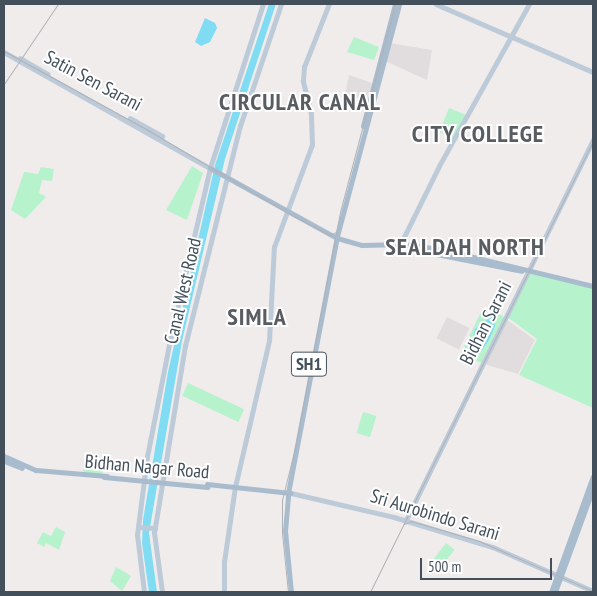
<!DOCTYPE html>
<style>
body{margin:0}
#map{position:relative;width:597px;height:596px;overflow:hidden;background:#f0ecec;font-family:"PT Sans Narrow",sans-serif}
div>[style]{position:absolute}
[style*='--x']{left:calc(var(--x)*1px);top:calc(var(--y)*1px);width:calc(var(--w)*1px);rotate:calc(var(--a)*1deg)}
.education>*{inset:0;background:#e1ddde;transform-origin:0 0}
.green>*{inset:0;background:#b6f2cc;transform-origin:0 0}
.water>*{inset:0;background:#7fdcf3}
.secondary>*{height:4.5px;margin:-2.25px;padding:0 2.25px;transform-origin:2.25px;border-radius:2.25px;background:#bdcad8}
.primary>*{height:5px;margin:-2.5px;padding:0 2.5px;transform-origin:2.5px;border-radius:2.5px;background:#a9bcce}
.tram>*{height:1px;margin:-0.5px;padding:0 0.5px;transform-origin:0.5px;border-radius:0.5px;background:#aeb2b8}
.rail>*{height:1px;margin:-0.5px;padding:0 0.5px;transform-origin:0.5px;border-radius:0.5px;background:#aeb2b8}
.primary-bridge>*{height:5px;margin:-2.5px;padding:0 2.5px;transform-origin:2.5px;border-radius:2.5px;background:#a9bcce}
span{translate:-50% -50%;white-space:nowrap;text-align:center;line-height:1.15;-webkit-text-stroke:4px #fff;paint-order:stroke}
.shield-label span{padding:1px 4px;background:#fff;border:1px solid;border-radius:4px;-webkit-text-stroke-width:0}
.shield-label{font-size:18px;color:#43505b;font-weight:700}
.street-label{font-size:19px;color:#43505b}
.district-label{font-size:24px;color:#595d62;font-weight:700;letter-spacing:1px}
.frame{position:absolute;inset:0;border:5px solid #43505b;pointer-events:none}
.scale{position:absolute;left:420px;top:558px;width:132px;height:22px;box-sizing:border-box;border:2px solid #43505b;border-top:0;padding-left:6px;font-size:15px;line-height:18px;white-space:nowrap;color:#43505b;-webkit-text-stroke:4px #fff;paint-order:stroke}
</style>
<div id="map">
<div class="education">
<i style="clip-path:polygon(390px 43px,432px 50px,427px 80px,385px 61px)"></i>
<i style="clip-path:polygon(349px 75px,372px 83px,368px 101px,345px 95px)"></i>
<i style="left:447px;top:317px;width:25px;height:24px;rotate:26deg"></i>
<i style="clip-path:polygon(506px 319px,535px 340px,518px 374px,484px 364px)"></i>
</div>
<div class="green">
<i style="clip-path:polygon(354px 37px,379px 47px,374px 60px,347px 52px)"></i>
<i style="left:449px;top:108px;width:18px;height:26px;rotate:22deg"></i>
<i style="clip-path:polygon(192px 166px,203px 173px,187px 220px,166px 210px)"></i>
<i style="clip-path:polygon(41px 167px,54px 169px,52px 181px,42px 180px,39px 193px,46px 197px,25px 219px,11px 210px,24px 172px,38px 174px)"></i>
<i style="clip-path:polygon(529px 271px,593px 288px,593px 408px,519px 375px,537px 339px,506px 316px)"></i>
<i style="clip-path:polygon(489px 306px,504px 317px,481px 363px,461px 353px,482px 310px,486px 312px)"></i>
<i style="left:188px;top:383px;width:62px;height:14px;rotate:25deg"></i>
<i style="left:363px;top:412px;width:14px;height:22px;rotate:17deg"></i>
<i style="clip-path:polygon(95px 456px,103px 474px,83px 474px,84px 457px)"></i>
<i style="clip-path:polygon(56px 527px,65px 532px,59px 550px,46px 543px,44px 547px,37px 543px,43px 532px,51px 536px)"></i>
<i style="left:446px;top:543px;width:11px;height:26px;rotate:38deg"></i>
<i style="clip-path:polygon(116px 567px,131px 576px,122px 591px,110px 581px)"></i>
</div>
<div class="water">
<i style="clip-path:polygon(269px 4px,276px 4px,225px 159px,182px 341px,149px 533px,157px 592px,149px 592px,142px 543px,143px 520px,168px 372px,215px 165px)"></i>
<i style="clip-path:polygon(205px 18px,215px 23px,217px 28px,210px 42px,201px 46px,195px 42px)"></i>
<i style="clip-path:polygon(492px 316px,495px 326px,489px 340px,482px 350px,474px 352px,472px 342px,475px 329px)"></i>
</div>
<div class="secondary">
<i style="--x:436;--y:4;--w:171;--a:23.4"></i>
<i style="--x:4;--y:52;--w:236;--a:29.4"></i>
<i style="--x:20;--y:58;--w:32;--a:30"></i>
<i style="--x:130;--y:118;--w:37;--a:29"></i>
<i style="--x:400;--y:245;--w:88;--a:-63.7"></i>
<i style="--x:439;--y:166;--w:185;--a:-60.9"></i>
<i style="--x:291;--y:493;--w:106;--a:13.1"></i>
<i style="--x:394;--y:517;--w:103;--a:16.9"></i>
<i style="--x:493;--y:547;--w:109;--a:23.7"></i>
<i style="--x:406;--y:520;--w:424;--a:-63.8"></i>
<i style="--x:138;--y:527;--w:17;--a:3"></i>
<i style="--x:144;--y:592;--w:57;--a:-97"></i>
<i style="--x:137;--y:535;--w:79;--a:-82.7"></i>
<i style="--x:147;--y:457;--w:119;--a:-78.9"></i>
<i style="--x:170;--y:340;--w:177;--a:-76.9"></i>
<i style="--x:210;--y:168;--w:172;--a:-72.1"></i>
<i style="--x:162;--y:592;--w:60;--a:-97.7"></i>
<i style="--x:154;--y:533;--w:190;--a:-80.6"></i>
<i style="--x:185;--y:346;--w:227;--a:-76"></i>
<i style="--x:240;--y:126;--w:129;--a:-71.4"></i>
<i style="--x:224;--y:592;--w:30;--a:-90"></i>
<i style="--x:224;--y:562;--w:76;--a:-81.7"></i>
<i style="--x:235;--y:487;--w:150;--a:-76.9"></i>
<i style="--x:269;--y:341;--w:94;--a:-87"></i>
<i style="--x:274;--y:247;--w:109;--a:-69.6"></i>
<i style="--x:312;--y:145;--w:31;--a:-92"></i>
<i style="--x:311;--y:114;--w:34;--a:-104"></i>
<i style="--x:303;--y:81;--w:14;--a:-86"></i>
<i style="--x:304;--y:67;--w:68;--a:-68.4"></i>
</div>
<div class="primary">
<i style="--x:363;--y:126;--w:126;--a:-75.3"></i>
<i style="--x:210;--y:168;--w:145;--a:28.9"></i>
<i style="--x:337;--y:238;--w:26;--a:16"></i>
<i style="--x:362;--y:245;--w:43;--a:-1.3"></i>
<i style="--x:405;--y:244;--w:40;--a:8.5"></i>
<i style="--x:445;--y:250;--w:152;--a:13.7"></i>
<i style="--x:400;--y:247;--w:124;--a:11.1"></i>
<i style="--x:4;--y:456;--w:35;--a:24"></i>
<i style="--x:36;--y:470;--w:71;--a:4.8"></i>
<i style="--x:4;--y:461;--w:19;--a:21"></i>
<i style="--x:207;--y:484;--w:84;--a:6.1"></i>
<i style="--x:291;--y:592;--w:61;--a:-95.6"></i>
<i style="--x:285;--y:531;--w:38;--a:-85"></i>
<i style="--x:288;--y:493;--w:262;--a:-79.2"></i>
<i style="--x:337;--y:236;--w:240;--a:-75"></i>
<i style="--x:551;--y:592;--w:123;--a:-70.1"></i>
<i style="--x:555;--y:592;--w:111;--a:-69.9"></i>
</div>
<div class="tram">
<i style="--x:4;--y:51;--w:162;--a:28.8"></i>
<i style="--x:146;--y:129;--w:173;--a:30.6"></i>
<i style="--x:295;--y:217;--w:39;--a:27"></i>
<i style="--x:330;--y:235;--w:7;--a:-27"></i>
<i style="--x:404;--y:524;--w:8;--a:-23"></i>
<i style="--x:411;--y:521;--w:71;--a:16.4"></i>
<i style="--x:479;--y:541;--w:124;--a:23.7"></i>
<i style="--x:288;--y:592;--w:59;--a:-95.8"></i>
<i style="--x:282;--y:533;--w:33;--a:-90"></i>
<i style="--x:282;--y:500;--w:54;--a:-76"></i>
<i style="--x:295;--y:448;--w:240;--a:-79.2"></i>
<i style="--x:340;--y:212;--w:215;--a:-75.2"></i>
<i style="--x:370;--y:592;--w:503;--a:-63.69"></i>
</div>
<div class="rail">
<i style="--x:4;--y:84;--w:97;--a:-56"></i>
</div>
<div class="primary-bridge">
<i style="--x:104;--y:477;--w:104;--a:5.5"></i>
</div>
<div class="shield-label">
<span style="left:309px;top:364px">SH1</span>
</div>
<div class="street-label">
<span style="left:93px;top:81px;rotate:28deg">Satin Sen Sarani</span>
<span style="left:183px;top:291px;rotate:-77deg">Canal West Road</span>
<span style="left:486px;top:323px;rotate:-63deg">Bidhan Sarani</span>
<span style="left:147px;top:467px;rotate:5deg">Bidhan Nagar Road</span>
<span style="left:435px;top:515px;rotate:17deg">Sri Aurobindo Sarani</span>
</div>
<div class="district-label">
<span style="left:300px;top:102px">CIRCULAR CANAL</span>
<span style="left:478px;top:134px">CITY COLLEGE</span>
<span style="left:465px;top:247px">SEALDAH NORTH</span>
<span style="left:257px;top:317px">SIMLA</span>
</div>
<div class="frame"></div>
<div class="scale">500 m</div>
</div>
